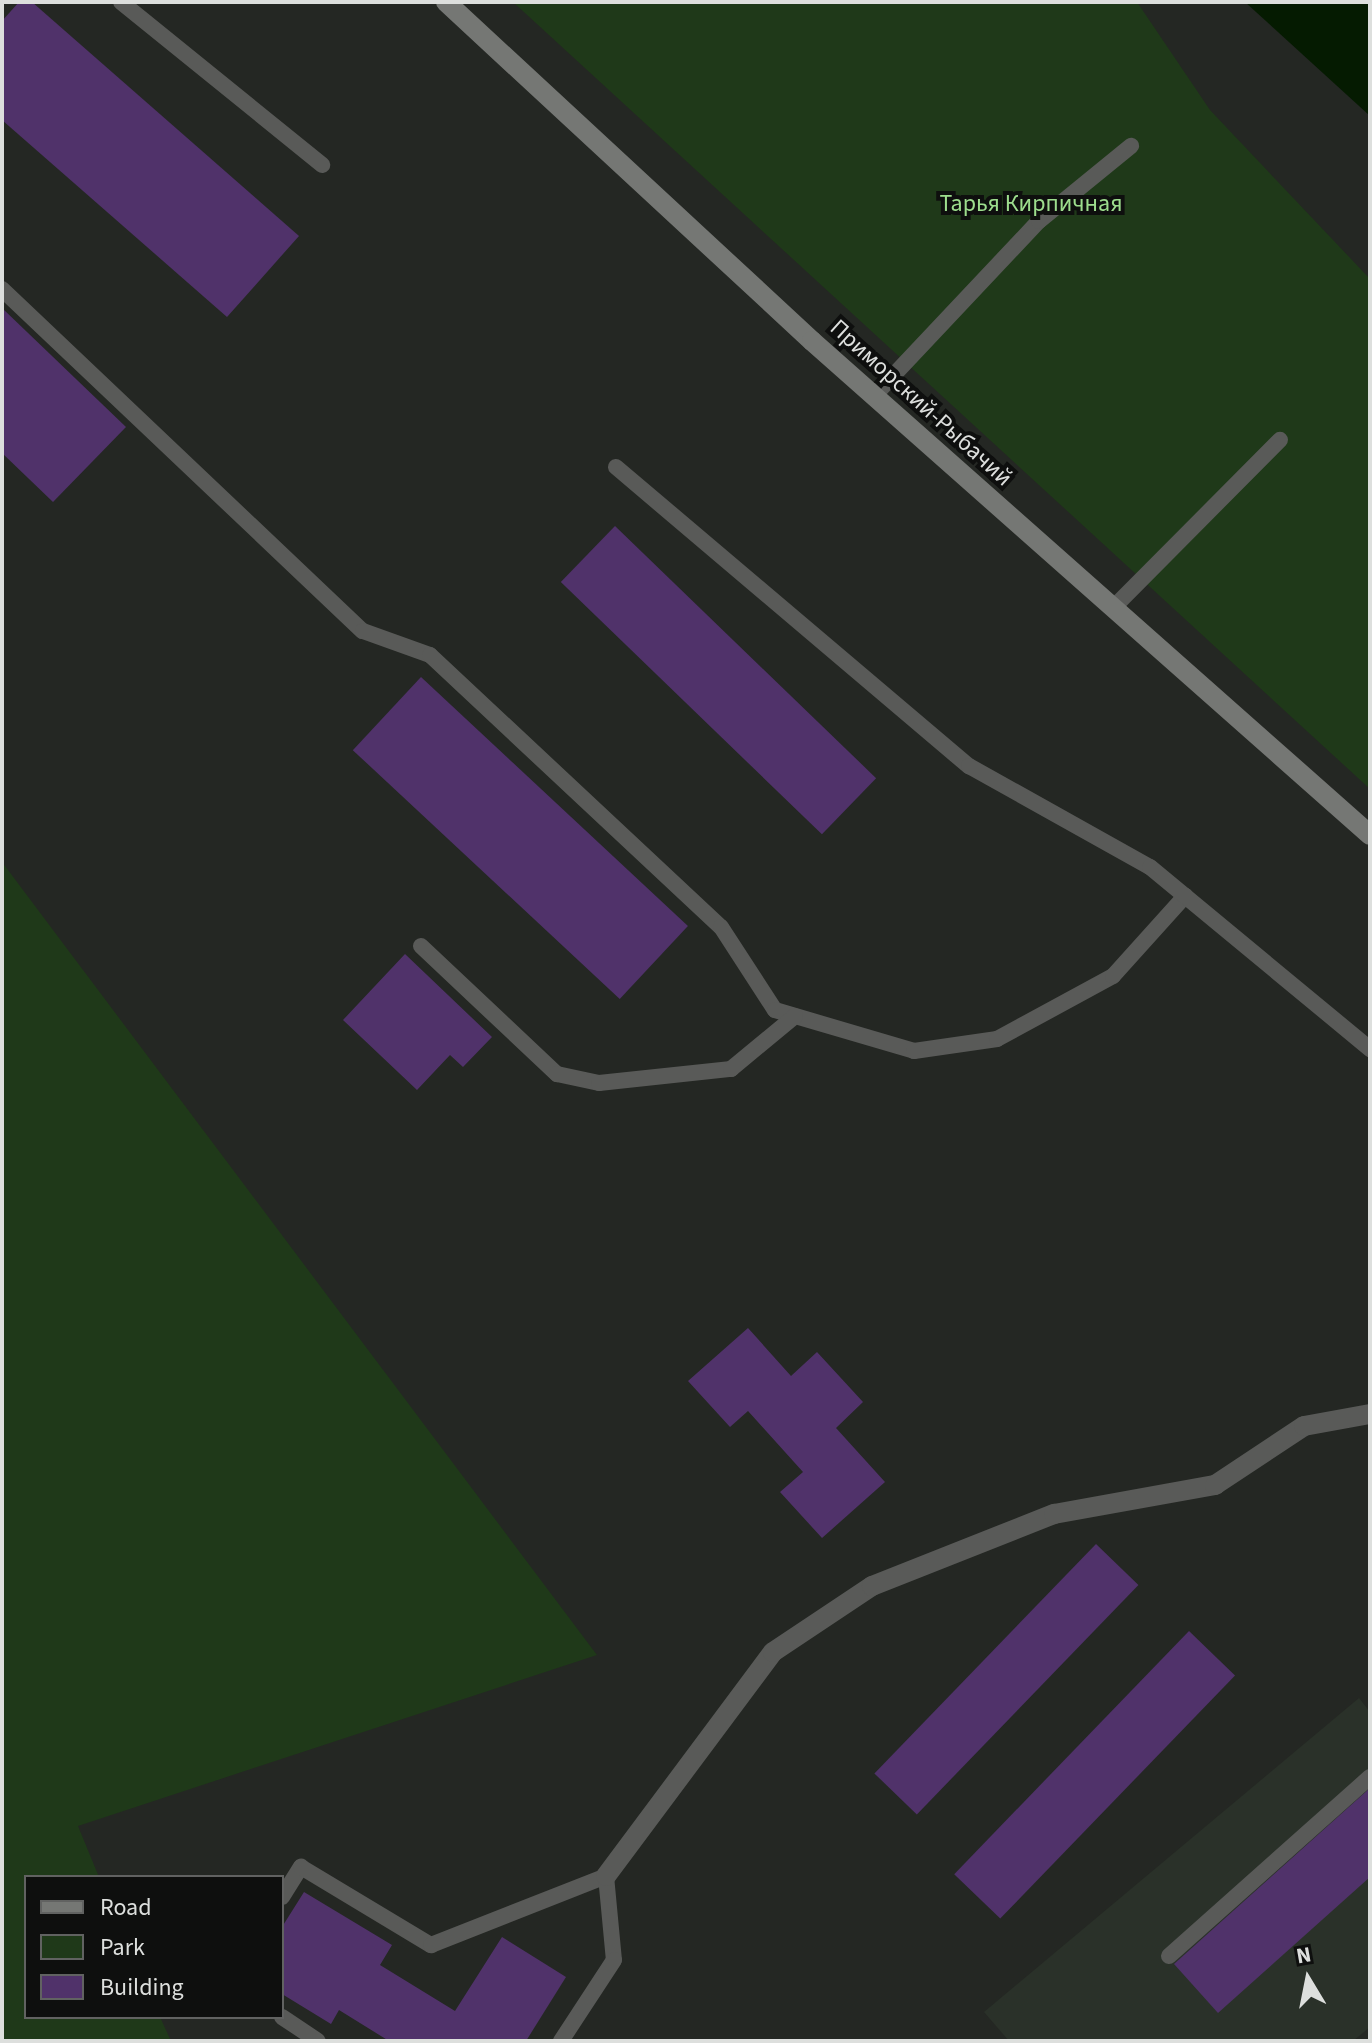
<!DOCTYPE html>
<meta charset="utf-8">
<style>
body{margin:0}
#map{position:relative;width:1372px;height:2043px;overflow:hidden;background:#242723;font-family:"Source Sans 3",sans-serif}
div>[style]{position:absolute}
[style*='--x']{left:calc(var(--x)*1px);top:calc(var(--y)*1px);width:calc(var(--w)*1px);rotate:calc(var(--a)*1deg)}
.built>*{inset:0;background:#2a3129}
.green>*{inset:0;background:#1f3919}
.water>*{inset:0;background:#051b01}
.building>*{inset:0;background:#50326a;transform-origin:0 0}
.lane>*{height:16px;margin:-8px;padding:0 8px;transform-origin:8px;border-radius:8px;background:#595a58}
.street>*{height:20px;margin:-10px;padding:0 10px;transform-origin:10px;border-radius:10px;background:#595a58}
.secondary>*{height:20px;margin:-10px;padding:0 10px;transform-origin:10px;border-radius:10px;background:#757774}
span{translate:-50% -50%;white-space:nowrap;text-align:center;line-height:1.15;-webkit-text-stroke:8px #0e0f0e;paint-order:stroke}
.park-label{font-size:24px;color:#9ddd8d}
.street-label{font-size:24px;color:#dddfdd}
.frame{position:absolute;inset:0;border:4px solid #dddfdd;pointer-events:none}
.legend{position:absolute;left:24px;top:1875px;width:260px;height:144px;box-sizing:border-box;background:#0e0f0e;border:2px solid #616261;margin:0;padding:10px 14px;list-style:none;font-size:24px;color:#dddfdd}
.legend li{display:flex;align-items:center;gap:16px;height:40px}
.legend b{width:40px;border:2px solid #616261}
.north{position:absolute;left:1268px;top:1939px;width:80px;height:80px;-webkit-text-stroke:6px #0e0f0e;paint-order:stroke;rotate:350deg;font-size:22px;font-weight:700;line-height:32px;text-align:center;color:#dddfdd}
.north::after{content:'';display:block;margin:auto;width:28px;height:36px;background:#dddfdd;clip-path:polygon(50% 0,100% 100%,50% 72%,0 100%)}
</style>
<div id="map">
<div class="built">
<i style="clip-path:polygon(1359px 1698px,1370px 1712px,1370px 2027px,1353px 2041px,1009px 2041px,984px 2012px)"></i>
</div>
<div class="green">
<i style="clip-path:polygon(513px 2px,1137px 2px,1210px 110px,1370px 279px,1370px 789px)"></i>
<i style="clip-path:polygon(2px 862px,597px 1655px,78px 1826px,99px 1877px,26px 1877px,26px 2017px,160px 2017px,171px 2041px,2px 2041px)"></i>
</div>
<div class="water">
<i style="clip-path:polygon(1245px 2px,1370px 2px,1370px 116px)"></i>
</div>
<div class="building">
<i style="clip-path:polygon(19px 2px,32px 2px,299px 236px,227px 317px,2px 120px,2px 21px)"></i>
<i style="clip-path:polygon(2px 308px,126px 427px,53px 502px,2px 453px)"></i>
<i style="left:615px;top:526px;width:363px;height:78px;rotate:44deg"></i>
<i style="left:421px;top:677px;width:365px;height:100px;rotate:43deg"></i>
<i style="clip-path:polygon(405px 954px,492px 1037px,463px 1067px,450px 1055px,417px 1090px,343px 1020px)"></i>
<i style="clip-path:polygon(748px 1328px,791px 1376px,817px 1352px,863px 1402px,836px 1428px,885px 1482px,822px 1538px,780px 1492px,803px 1472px,748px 1411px,730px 1427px,688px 1381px)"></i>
<i style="left:1096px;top:1544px;width:59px;height:319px;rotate:44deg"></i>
<i style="left:1189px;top:1631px;width:64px;height:338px;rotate:44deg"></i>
<i style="clip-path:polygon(1370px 1788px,1370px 1877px,1218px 2013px,1174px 1964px)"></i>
<i style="clip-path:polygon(304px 1892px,392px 1945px,380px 1965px,455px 2011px,502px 1937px,566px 1977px,526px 2041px,389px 2041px,339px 2010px,331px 2024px,282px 1994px,282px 1927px)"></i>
</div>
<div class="lane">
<i style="--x:121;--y:2;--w:259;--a:39"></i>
<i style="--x:2;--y:289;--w:497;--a:43.5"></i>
<i style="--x:363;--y:631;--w:71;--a:19.7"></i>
<i style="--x:430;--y:655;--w:398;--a:43.1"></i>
<i style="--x:721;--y:927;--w:99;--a:57"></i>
<i style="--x:775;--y:1010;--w:145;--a:16.4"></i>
<i style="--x:914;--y:1051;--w:84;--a:-8.2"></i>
<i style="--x:997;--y:1039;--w:132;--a:-28.5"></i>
<i style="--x:1113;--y:976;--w:108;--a:-48"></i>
<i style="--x:874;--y:396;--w:241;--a:-46.7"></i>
<i style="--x:1039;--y:221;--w:119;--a:-39.2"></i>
<i style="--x:616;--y:467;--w:463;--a:40.3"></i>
<i style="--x:969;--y:766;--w:207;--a:29.2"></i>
<i style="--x:1150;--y:867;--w:286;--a:39.6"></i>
<i style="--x:1113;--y:608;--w:237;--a:-45.2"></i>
<i style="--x:421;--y:946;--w:187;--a:43.3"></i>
<i style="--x:557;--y:1074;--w:43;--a:12.1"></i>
<i style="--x:599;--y:1083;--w:133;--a:-6.1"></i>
<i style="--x:731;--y:1069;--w:83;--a:-39.6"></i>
<i style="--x:282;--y:1897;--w:36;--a:-58"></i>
<i style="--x:301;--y:1867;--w:152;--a:31"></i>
<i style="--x:431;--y:1945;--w:188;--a:-21.5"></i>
<i style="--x:606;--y:1876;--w:84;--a:84.6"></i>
<i style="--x:614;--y:1960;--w:97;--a:123.2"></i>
<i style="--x:1169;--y:1956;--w:269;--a:-41.7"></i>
<i style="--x:282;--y:2017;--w:43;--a:33.7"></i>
</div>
<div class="street">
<i style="--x:606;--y:1876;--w:279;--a:-53.3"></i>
<i style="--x:773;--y:1652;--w:119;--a:-33.7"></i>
<i style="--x:872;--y:1586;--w:196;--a:-21.6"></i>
<i style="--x:1054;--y:1514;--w:164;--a:-10.2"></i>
<i style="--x:1215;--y:1485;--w:107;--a:-33.5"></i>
<i style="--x:1304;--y:1426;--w:67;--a:-10.3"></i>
</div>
<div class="secondary">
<i style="--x:446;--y:2;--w:499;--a:42.8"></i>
<i style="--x:812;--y:341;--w:745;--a:41.52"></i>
</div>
<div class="park-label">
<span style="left:1031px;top:204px">Тарья Кирпичная</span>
</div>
<div class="street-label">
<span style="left:921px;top:403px;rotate:42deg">Приморский-Рыбачий</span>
</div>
<div class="frame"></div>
<ul class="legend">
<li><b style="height:10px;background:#757774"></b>Road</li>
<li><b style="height:22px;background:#1f3919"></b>Park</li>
<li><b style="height:22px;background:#50326a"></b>Building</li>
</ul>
<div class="north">N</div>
</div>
